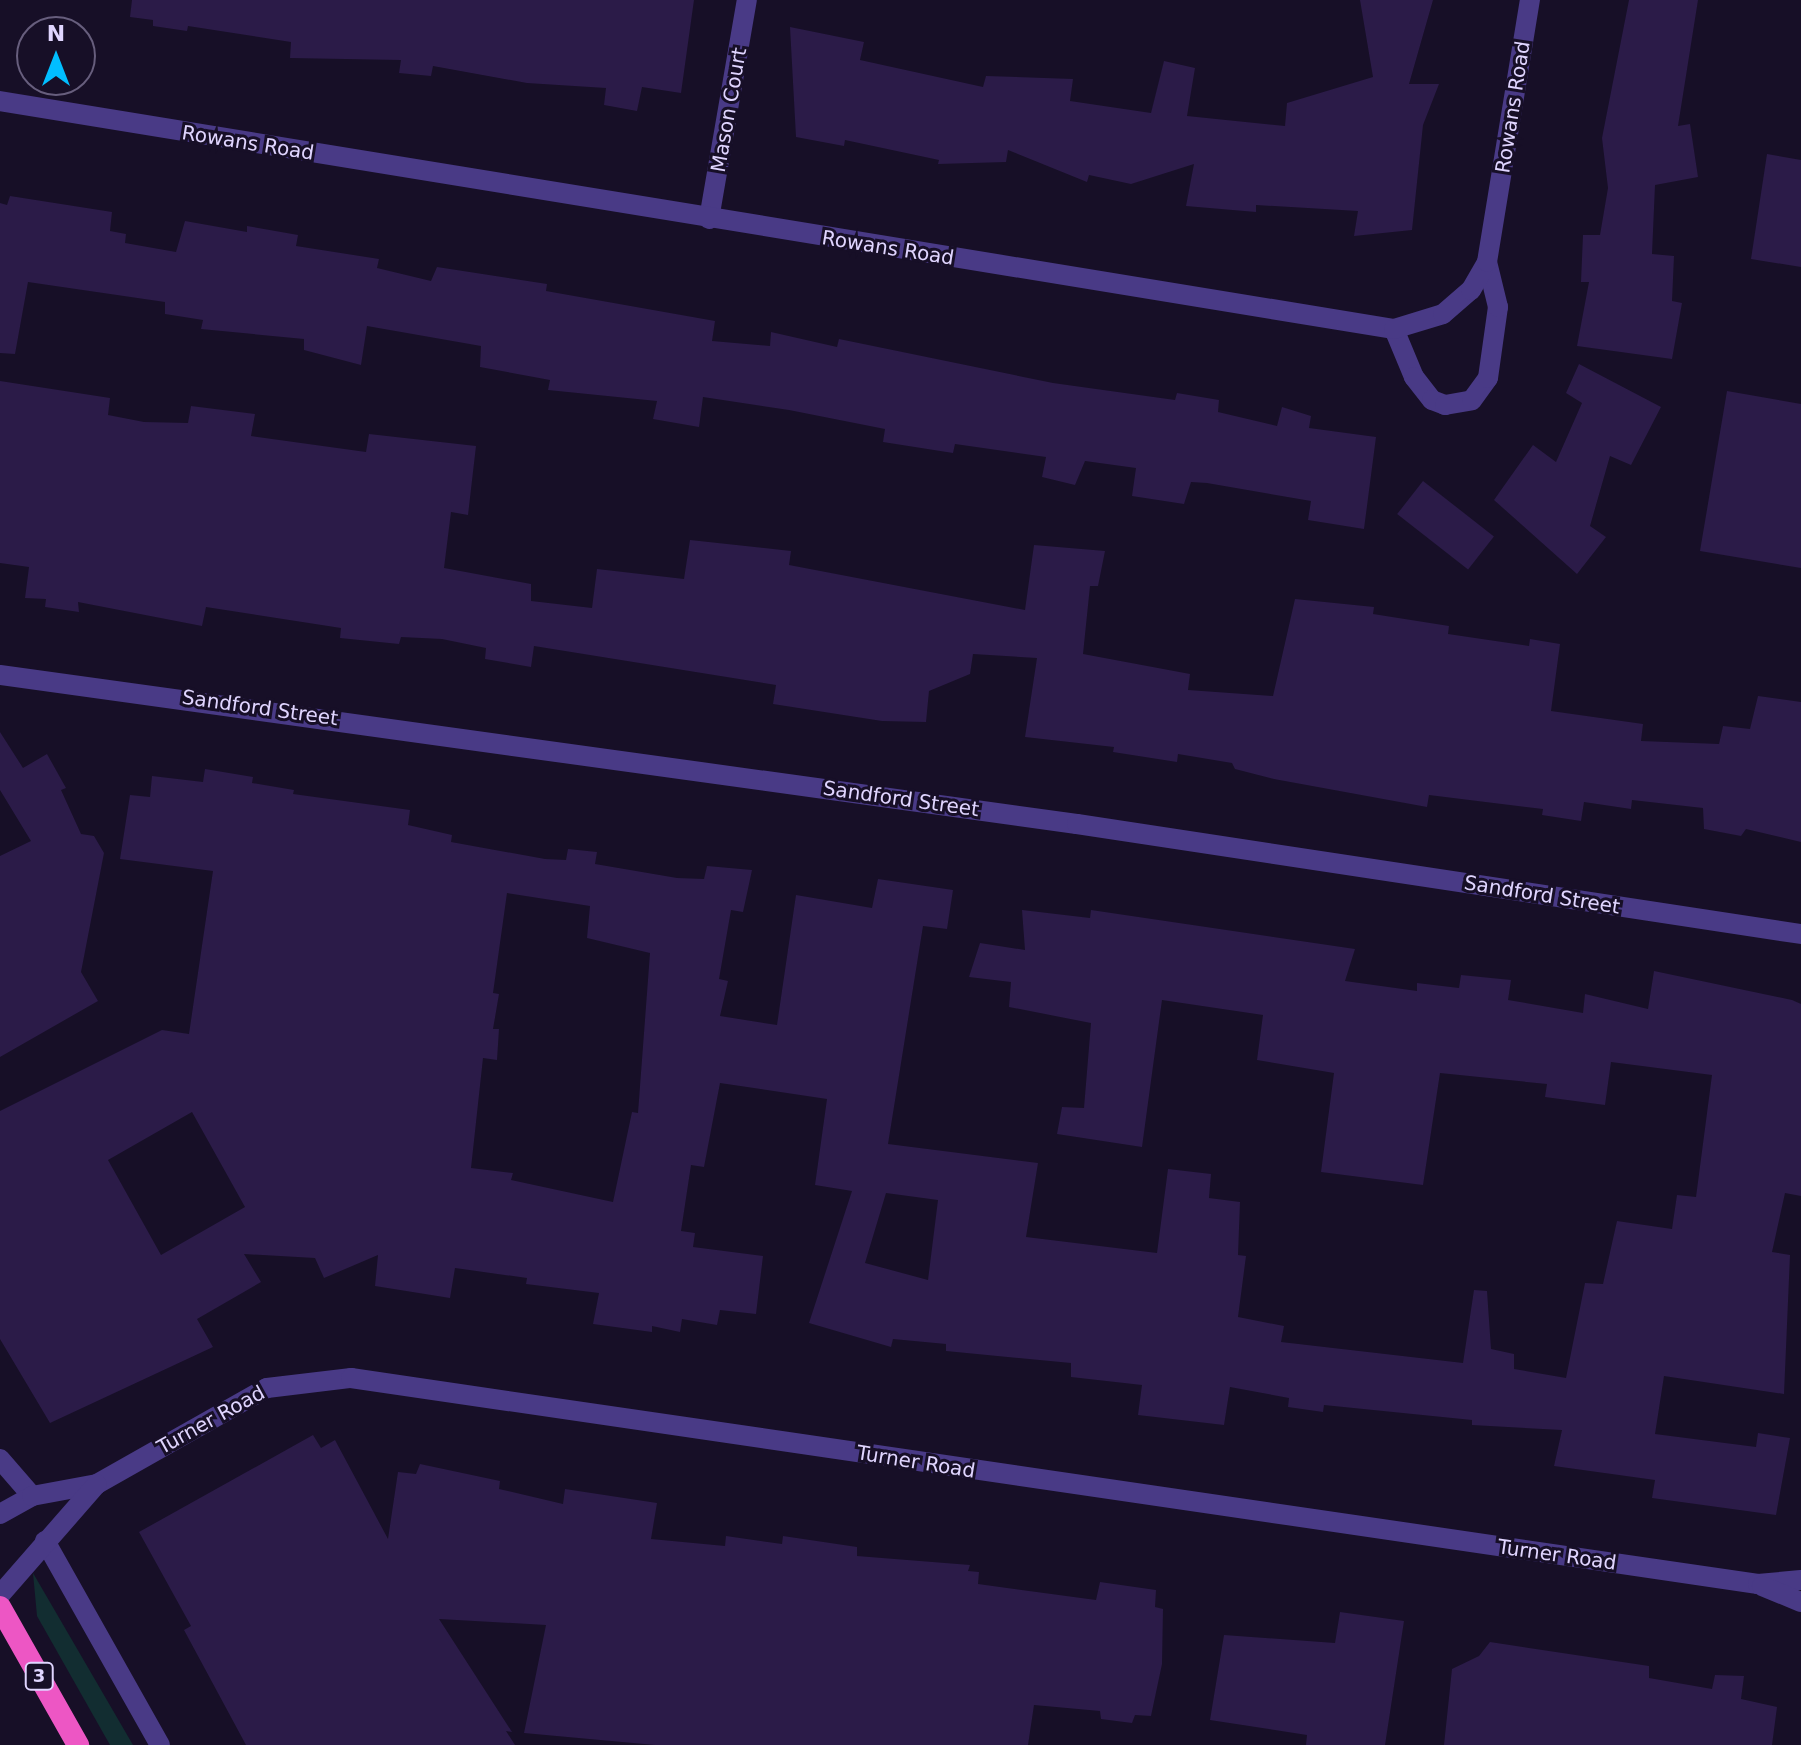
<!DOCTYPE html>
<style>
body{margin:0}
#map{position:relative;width:1801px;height:1745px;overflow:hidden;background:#170f27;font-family:"DejaVu Sans",sans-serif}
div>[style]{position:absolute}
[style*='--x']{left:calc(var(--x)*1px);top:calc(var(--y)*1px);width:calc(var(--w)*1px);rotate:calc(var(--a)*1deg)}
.green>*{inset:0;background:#122d31}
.building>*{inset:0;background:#2b1b48;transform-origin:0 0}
.service>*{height:20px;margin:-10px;padding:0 10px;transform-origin:10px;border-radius:10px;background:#493a86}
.minor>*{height:20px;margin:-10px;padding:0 10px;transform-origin:10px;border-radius:10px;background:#493a86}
.tertiary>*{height:20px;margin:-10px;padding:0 10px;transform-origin:10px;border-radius:10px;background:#493a86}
.trunk>*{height:22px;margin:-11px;padding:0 11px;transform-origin:11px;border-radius:11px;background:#ed56c4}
span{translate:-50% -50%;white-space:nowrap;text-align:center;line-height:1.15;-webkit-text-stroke:6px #170f27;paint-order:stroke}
.shield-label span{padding:2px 6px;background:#170f27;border:2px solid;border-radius:6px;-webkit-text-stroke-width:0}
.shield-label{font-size:18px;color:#e0d5ff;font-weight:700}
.street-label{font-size:20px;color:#e0d5ff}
.north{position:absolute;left:16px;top:16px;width:80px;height:80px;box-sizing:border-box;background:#170f27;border:2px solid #675e7d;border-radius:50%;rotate:0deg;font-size:22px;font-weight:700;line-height:32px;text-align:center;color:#e0d5ff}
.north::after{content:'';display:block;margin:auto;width:28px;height:36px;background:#01beff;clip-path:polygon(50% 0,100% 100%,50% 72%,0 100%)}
</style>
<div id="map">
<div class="green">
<i style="clip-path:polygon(33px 1573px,133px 1745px,110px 1745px,37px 1616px)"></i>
</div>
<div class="building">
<i style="clip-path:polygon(132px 0,694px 0,681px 93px,642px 87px,637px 111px,604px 105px,606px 88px,527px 83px,433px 66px,431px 76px,399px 73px,401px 60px,290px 58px,291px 42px,188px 26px,187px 31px,153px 26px,153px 20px,130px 17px)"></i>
<i style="clip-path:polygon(1360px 0,1433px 0,1409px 84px,1439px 84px,1423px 125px,1412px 230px,1354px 236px,1358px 211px,1256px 205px,1256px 212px,1186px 206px,1194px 164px,1131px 184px,1089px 175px,1087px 182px,1008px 150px,1006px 162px,938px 164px,939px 160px,845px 140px,844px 146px,796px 137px,790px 27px,864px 42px,860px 60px,983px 87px,986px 76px,1073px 79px,1070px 101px,1151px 113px,1164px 61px,1195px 68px,1187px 116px,1285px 126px,1287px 103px,1373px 77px)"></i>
<i style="clip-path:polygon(1629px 0,1698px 0,1678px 126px,1690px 124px,1698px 177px,1655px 185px,1652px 254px,1674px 256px,1672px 301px,1682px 303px,1672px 359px,1577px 346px,1589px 282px,1581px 282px,1583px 235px,1600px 235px,1608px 188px,1602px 138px)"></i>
<i style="clip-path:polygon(1767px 154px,1801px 160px,1801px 267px,1751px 259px)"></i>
<i style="clip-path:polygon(10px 196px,112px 212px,110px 231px,126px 234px,125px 243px,176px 252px,185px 221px,247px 232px,247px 226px,298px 235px,296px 246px,379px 259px,377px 268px,431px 281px,437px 267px,547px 284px,546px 291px,715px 321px,712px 341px,770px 346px,771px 332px,837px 347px,839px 339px,1053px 383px,1175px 400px,1177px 393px,1219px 400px,1218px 412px,1277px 426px,1282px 407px,1311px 416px,1309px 428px,1376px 437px,1364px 529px,1308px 520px,1311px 501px,1207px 483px,1191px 482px,1184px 504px,1132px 496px,1136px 468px,1085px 461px,1075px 485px,1042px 477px,1046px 457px,955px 444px,953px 453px,883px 442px,885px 429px,789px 410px,703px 397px,699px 427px,653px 419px,657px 401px,548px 390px,550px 380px,480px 367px,481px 346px,367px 326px,361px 365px,304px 350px,304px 339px,201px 329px,203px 320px,165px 314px,165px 302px,28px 282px,15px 354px,0 353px,0 203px,7px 205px)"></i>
<i style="clip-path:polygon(1579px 364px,1661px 407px,1631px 465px,1610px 456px,1590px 526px,1606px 537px,1577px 574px,1494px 500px,1533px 445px,1556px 462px,1582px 403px,1566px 393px)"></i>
<i style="clip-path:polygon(0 381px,110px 398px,108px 415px,144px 422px,188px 423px,191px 406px,255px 414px,251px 436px,366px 452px,369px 434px,476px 446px,468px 515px,451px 512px,444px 568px,531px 584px,531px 601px,592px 608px,597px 569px,684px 579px,690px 540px,791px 551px,789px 565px,1025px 610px,1034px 545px,1105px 551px,1098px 586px,1090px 586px,1083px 654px,1190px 674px,1188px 690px,1273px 696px,1295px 599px,1374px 607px,1373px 614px,1449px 626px,1448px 634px,1529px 646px,1530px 639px,1560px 644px,1551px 711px,1643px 724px,1641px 741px,1719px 744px,1723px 726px,1750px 729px,1758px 696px,1801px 702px,1801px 842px,1746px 829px,1741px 836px,1704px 829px,1703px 808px,1632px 800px,1631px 809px,1584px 802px,1581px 821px,1542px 815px,1543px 809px,1429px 795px,1427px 807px,1274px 779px,1235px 769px,1232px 763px,1178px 754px,1177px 762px,1113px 752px,1114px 747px,1025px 737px,1037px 658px,973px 654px,970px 674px,929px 691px,926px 722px,882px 721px,773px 704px,776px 685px,534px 646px,531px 667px,485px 659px,486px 648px,442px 639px,401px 637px,399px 644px,340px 638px,341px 628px,206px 607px,202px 626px,78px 602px,79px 612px,45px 607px,46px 599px,25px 598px,29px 567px,0 563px)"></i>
<i style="clip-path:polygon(1727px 391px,1801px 404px,1801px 568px,1700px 551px)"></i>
<i style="left:1423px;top:481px;width:90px;height:42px;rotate:38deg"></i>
<i style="clip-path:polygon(0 732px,23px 768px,47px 754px,66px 788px,61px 790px,81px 834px,94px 836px,104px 853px,81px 972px,98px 1001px,0 1057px,0 856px,31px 841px,0 790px)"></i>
<i style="clip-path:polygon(evenodd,205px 769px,253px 777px,252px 783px,294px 790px,293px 794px,410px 810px,408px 825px,452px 835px,451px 842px,545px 859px,566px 860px,568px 849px,597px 852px,595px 864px,677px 878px,704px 879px,707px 866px,752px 870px,743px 912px,731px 910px,719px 979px,728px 981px,720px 1016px,777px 1025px,796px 895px,872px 908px,878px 879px,953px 890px,947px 929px,923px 926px,888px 1144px,1038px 1163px,1026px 1237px,1157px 1253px,1168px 1169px,1211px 1174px,1209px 1198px,1240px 1202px,1238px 1255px,1246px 1256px,1238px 1317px,1284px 1326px,1281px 1342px,1463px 1363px,1474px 1290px,1487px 1291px,1491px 1349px,1514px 1354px,1514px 1369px,1566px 1378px,1585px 1283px,1603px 1284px,1617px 1221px,1672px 1229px,1677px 1195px,1696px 1197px,1712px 1075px,1611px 1062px,1605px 1105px,1545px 1097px,1547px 1084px,1440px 1073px,1423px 1185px,1321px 1172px,1334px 1073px,1257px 1060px,1263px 1015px,1162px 1000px,1142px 1147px,1057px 1134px,1062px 1107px,1084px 1108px,1091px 1023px,1009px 1007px,1011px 982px,969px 977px,980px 943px,1025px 950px,1022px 910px,1090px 918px,1091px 910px,1355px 949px,1345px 981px,1417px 991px,1417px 983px,1459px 988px,1461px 975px,1511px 980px,1508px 1000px,1583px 1013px,1585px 994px,1648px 1009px,1654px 971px,1792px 1000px,1801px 1004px,1801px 1196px,1785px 1193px,1772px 1252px,1790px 1255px,1784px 1394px,1664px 1376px,1655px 1434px,1756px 1447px,1758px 1433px,1790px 1438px,1776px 1515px,1652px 1498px,1655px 1480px,1554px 1466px,1562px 1430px,1472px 1425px,1472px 1420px,1324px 1405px,1323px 1412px,1288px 1407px,1289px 1398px,1230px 1387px,1224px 1425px,1138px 1415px,1142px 1385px,1071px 1377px,1071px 1363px,946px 1351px,946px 1344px,893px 1339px,891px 1347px,809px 1323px,852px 1191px,815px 1185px,827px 1099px,720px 1083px,704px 1167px,691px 1165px,681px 1231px,695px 1233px,693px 1247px,763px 1256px,756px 1314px,720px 1310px,717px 1325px,682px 1319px,680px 1332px,652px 1326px,652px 1332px,593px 1324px,599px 1293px,526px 1284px,527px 1278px,455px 1268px,450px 1298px,375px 1286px,378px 1255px,324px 1278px,315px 1258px,244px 1254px,261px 1282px,197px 1319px,213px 1347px,50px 1423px,0 1339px,0 1111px,162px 1030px,189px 1034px,213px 871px,120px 859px,130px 795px,150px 797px,152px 776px,203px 782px,205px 769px,507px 893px,590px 906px,587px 938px,650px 953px,638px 1113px,632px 1112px,613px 1202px,511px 1180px,513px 1173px,471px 1168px,483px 1058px,497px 1060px,499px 1029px,493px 1029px,499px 994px,493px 993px,507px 893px,205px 769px,192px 1112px,245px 1207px,161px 1255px,108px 1160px,192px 1112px,205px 769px,886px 1193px,938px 1200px,928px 1280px,865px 1263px,886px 1193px)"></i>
<i style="clip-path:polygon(313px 1435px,321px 1448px,335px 1440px,388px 1539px,398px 1472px,416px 1474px,420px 1464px,500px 1481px,499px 1489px,563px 1504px,565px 1489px,657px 1503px,651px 1539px,725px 1546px,726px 1536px,782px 1544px,783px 1536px,857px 1547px,857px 1556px,970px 1565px,968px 1571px,979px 1572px,978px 1584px,1096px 1600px,1100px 1582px,1156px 1590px,1155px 1607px,1163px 1609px,1162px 1664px,1151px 1716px,1135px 1715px,1132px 1723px,1101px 1719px,1100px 1711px,1034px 1705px,1028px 1745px,655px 1745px,524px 1733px,546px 1625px,439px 1619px,512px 1732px,506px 1731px,515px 1745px,246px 1745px,184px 1630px,191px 1626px,139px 1532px)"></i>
<i style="clip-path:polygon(1340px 1612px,1404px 1621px,1385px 1745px,1306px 1745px,1307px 1735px,1210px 1720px,1224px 1635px,1335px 1643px)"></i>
<i style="clip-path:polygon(1490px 1642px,1649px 1666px,1649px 1678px,1712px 1689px,1715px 1675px,1744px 1676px,1741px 1699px,1777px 1707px,1772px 1745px,1444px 1745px,1452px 1669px,1479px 1656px)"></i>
</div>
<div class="service">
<i style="--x:1394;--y:329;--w:52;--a:67.4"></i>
<i style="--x:1414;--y:377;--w:29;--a:52"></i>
<i style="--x:1432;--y:400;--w:14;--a:21"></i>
<i style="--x:1445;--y:405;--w:27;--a:-10"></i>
<i style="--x:1472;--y:400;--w:27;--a:-54"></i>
<i style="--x:1488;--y:378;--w:72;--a:-82"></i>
<i style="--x:1498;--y:307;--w:46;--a:-103.7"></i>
</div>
<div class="minor">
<i style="--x:709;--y:219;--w:222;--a:-80.2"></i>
<i style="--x:0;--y:675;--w:1087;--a:7.88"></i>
<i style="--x:1077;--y:824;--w:732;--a:8.64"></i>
<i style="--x:0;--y:1459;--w:49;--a:49.1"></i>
<i style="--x:0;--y:1514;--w:37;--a:-29"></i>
<i style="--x:32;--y:1496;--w:66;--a:-10.5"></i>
<i style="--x:97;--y:1484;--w:195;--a:-29.5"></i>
<i style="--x:267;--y:1388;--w:85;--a:-6.8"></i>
<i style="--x:351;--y:1378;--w:1422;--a:8.33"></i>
<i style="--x:1758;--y:1584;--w:43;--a:-5.3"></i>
<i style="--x:45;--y:1541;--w:234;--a:60.6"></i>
<i style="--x:1762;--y:1586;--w:42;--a:22.3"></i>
<i style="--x:0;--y:1595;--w:147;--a:-48.9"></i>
</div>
<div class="tertiary">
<i style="--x:0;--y:101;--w:1413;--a:9.29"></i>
<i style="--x:1394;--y:329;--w:51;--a:-17"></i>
<i style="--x:1443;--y:314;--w:37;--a:-41"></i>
<i style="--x:1471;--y:290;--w:32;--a:-60"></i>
<i style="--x:1487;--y:262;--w:266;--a:-80.7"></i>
</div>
<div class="trunk">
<i style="--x:0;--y:1607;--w:159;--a:60.5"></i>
</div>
<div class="shield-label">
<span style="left:39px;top:1676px">3</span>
</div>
<div class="street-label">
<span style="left:1513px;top:107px;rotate:-81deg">Rowans Road</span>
<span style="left:729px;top:110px;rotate:-80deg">Mason Court</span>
<span style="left:248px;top:143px;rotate:9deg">Rowans Road</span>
<span style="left:888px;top:248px;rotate:9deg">Rowans Road</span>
<span style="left:260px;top:708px;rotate:8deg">Sandford Street</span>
<span style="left:901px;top:799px;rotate:8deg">Sandford Street</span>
<span style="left:1542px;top:895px;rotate:9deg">Sandford Street</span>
<span style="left:211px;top:1420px;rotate:-29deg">Turner Road</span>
<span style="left:916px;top:1462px;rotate:9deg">Turner Road</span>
<span style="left:1557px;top:1555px;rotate:8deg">Turner Road</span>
</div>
<div class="north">N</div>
</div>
